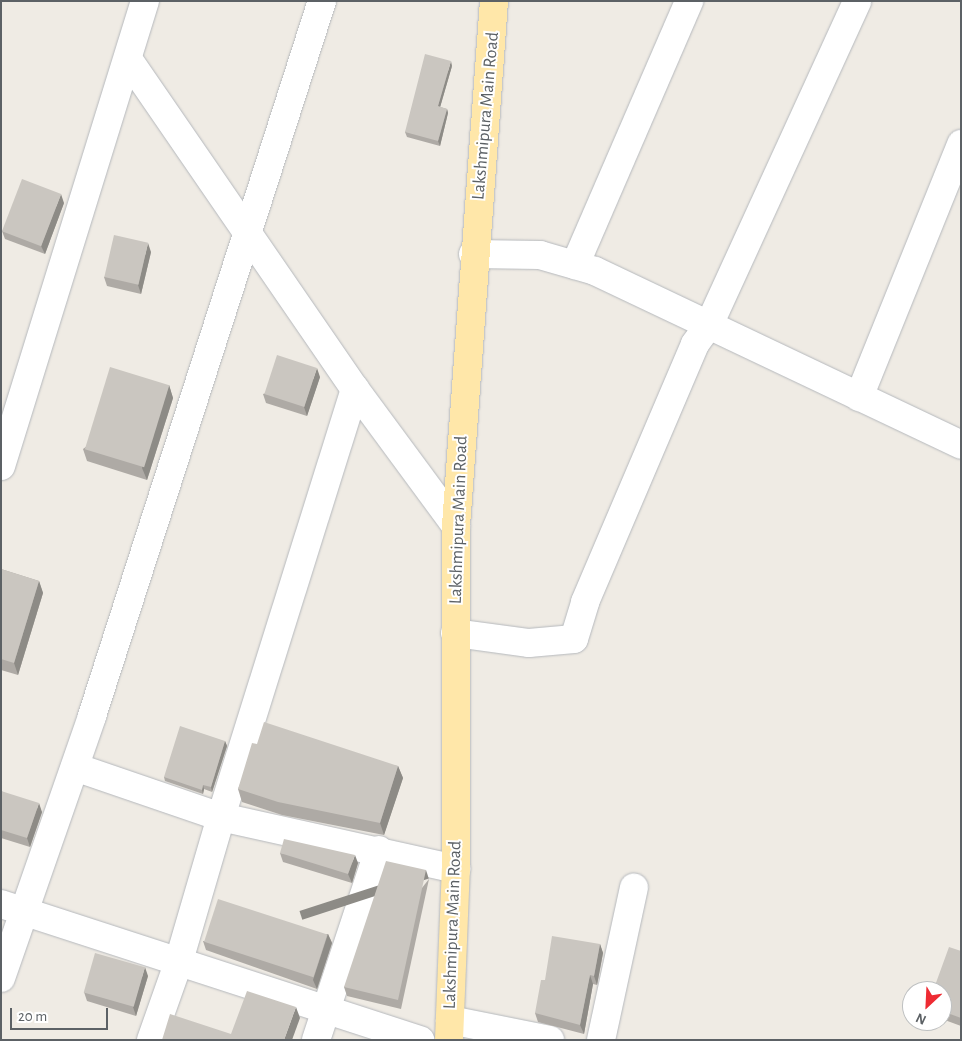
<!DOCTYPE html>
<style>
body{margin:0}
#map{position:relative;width:962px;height:1041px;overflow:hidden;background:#efebe4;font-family:"Alegreya Sans",sans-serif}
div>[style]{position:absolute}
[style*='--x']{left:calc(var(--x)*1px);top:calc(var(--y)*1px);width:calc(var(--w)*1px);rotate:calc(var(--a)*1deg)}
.roads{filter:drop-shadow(0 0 1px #b5b8bc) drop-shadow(0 0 1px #b5b8bc)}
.minor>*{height:28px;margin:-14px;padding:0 14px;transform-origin:14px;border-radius:14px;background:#fff}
.major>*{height:28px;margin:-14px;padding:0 14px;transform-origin:14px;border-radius:14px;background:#ffe7a9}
.wall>*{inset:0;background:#aeaaa5}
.shaded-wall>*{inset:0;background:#8d8b86;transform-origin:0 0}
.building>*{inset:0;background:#cac6c0;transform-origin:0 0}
span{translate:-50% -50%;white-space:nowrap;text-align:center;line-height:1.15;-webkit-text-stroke:4px #fff;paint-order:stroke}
.street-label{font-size:18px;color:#5c6165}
.frame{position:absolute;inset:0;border:2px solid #5c6165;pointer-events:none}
.north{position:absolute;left:902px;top:981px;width:50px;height:50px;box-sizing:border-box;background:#fff;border:1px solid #bec0c1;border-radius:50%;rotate:205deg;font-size:14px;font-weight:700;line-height:20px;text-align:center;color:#5c6165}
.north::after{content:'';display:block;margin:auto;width:18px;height:22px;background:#ee2b33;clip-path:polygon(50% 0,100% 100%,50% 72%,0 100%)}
.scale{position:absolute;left:10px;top:1008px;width:98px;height:22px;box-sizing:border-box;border:2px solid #5c6165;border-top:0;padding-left:6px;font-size:15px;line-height:18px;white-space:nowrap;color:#5c6165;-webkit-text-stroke:4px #fff;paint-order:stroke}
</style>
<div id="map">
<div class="roads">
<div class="minor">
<i style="--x:128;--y:59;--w:401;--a:55.5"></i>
<i style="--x:355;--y:389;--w:170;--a:53.6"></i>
<i style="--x:473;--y:254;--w:67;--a:0.9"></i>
<i style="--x:540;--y:255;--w:57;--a:16.2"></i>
<i style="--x:595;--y:271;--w:405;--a:25.4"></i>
<i style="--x:575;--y:265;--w:288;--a:-66.6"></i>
<i style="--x:355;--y:389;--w:448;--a:107.4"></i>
<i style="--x:221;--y:817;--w:241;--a:12.5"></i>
<i style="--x:859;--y:397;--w:273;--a:-68"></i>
<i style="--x:1;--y:466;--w:487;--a:-72.8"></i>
<i style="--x:455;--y:633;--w:75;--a:7.7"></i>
<i style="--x:529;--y:643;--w:45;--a:-5.1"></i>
<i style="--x:574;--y:639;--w:39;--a:-73"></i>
<i style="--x:585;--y:602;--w:280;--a:-66.9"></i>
<i style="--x:695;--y:344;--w:24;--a:-54"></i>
<i style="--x:709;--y:325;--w:356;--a:-65.4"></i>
<i style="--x:75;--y:767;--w:154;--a:18.9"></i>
<i style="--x:221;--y:817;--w:150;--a:106.3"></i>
<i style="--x:179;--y:961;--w:84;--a:109.5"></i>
<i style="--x:1;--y:904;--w:441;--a:18"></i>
<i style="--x:1;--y:978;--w:277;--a:-70.8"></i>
<i style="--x:92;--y:716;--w:751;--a:-72.17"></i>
<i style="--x:450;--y:1020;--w:102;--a:11.3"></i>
<i style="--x:316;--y:1040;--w:200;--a:-71.7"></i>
<i style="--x:601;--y:1040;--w:156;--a:-77.8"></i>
</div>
<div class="major">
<i style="--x:449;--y:1040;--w:171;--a:-87.7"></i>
<i style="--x:456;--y:869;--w:343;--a:-90"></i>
<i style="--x:456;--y:526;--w:526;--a:-85.86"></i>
</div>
</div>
<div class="wall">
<i style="clip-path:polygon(452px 66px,440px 107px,447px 109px,448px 113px,440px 146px,407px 137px,405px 132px)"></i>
<i style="clip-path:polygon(64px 203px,45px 254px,5px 239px,2px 231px)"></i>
<i style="clip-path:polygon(151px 252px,141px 294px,107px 286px,104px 277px)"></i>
<i style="clip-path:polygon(320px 377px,307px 416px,266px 403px,263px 394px)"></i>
<i style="clip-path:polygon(169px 385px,173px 398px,147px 480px,87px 461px,83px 449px)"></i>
<i style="clip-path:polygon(1px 569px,39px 581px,43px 593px,18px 675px,1px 670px)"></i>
<i style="clip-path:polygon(225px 741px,227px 746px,212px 792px,204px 789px,203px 794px,165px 781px,164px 777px)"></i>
<i style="clip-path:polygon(257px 744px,398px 766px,403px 778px,384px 835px,282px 815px,242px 802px,238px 789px)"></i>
<i style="clip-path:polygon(1px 791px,42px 812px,30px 847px,1px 838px)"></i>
<i style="clip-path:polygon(280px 853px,358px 863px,352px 883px,283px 862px)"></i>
<i style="clip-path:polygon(429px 879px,401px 1009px,347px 996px,344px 987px)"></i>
<i style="clip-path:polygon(328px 934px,332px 943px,317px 989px,206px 950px,203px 941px)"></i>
<i style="clip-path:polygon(600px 944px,603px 953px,597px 985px,593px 984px,584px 1034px,538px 1022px,535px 1013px)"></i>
<i style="clip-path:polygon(961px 951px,961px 1026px,942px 1019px,942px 991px)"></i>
<i style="clip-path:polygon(148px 976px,136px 1016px,87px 1001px,84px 992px)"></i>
</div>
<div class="shaded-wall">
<i style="clip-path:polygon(451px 61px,452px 66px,439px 111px,438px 106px)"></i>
<i style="clip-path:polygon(447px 109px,448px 113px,440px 146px,438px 141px)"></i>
<i style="clip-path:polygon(61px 194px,64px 203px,45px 254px,41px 246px)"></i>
<i style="clip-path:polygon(148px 243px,151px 252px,141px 294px,138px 285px)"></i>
<i style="clip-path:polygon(317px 368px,320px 377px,307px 416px,304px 407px)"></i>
<i style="clip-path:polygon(169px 385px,173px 398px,147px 480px,142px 468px)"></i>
<i style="clip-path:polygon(39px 581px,43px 593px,18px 675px,14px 663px)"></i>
<i style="clip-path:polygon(225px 741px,227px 746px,212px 792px,211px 787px)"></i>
<i style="clip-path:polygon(398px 766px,403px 778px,384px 835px,380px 823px)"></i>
<i style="clip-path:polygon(203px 785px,204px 789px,203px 794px,202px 790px)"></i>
<i style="clip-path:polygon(39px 803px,42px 812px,30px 847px,27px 838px)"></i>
<i style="clip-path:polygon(355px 855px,358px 863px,352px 883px,348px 874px)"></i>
<i style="left:426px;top:870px;width:9px;height:133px;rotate:72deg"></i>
<i style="clip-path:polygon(328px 934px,332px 943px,317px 989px,313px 980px)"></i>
<i style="clip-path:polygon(600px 944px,603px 953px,597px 985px,594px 976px)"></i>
<i style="clip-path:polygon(145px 967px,148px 976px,136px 1016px,133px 1007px)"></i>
<i style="clip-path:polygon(590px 975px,593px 984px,584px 1034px,580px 1025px)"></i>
<i style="clip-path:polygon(296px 1007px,300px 1018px,292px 1040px,284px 1040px)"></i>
</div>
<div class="building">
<i style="clip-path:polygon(425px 54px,451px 61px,438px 106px,447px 109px,438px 141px,405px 132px)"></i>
<i style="left:22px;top:179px;width:42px;height:56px;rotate:21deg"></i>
<i style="left:114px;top:235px;width:35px;height:43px;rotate:13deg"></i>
<i style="left:277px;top:355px;width:42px;height:41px;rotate:18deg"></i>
<i style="left:110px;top:367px;width:62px;height:86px;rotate:17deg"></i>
<i style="clip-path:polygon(1px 569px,39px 581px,14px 663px,1px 659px)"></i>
<i style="clip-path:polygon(264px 722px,398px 766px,380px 823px,278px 802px,238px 789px,252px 743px,257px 744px)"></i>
<i style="clip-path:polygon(180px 726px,225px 741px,211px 787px,203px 785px,202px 790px,164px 777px)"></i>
<i style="clip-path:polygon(1px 791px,39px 803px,27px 838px,1px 830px)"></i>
<i style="clip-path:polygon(284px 839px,355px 855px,348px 874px,280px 853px)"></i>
<i style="clip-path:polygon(386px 861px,426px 870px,398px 1000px,344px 987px)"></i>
<i style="left:218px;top:899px;width:115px;height:45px;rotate:18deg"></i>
<i style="clip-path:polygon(552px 936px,600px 944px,594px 976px,590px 975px,580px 1025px,535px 1013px,541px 980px,545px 980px)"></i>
<i style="clip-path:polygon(949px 947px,961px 951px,961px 1018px,942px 1011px,942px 991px,933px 991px)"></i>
<i style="left:95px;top:953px;width:52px;height:41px;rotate:16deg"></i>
<i style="clip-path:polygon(247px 991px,296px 1007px,284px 1040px,162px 1040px,170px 1014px,231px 1034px)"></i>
</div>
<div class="street-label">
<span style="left:486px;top:116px;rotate:-85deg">Lakshmipura Main Road</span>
<span style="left:459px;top:520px;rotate:-88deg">Lakshmipura Main Road</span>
<span style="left:453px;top:925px;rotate:-88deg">Lakshmipura Main Road</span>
</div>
<div class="frame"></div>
<div class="north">N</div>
<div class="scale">20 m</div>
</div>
